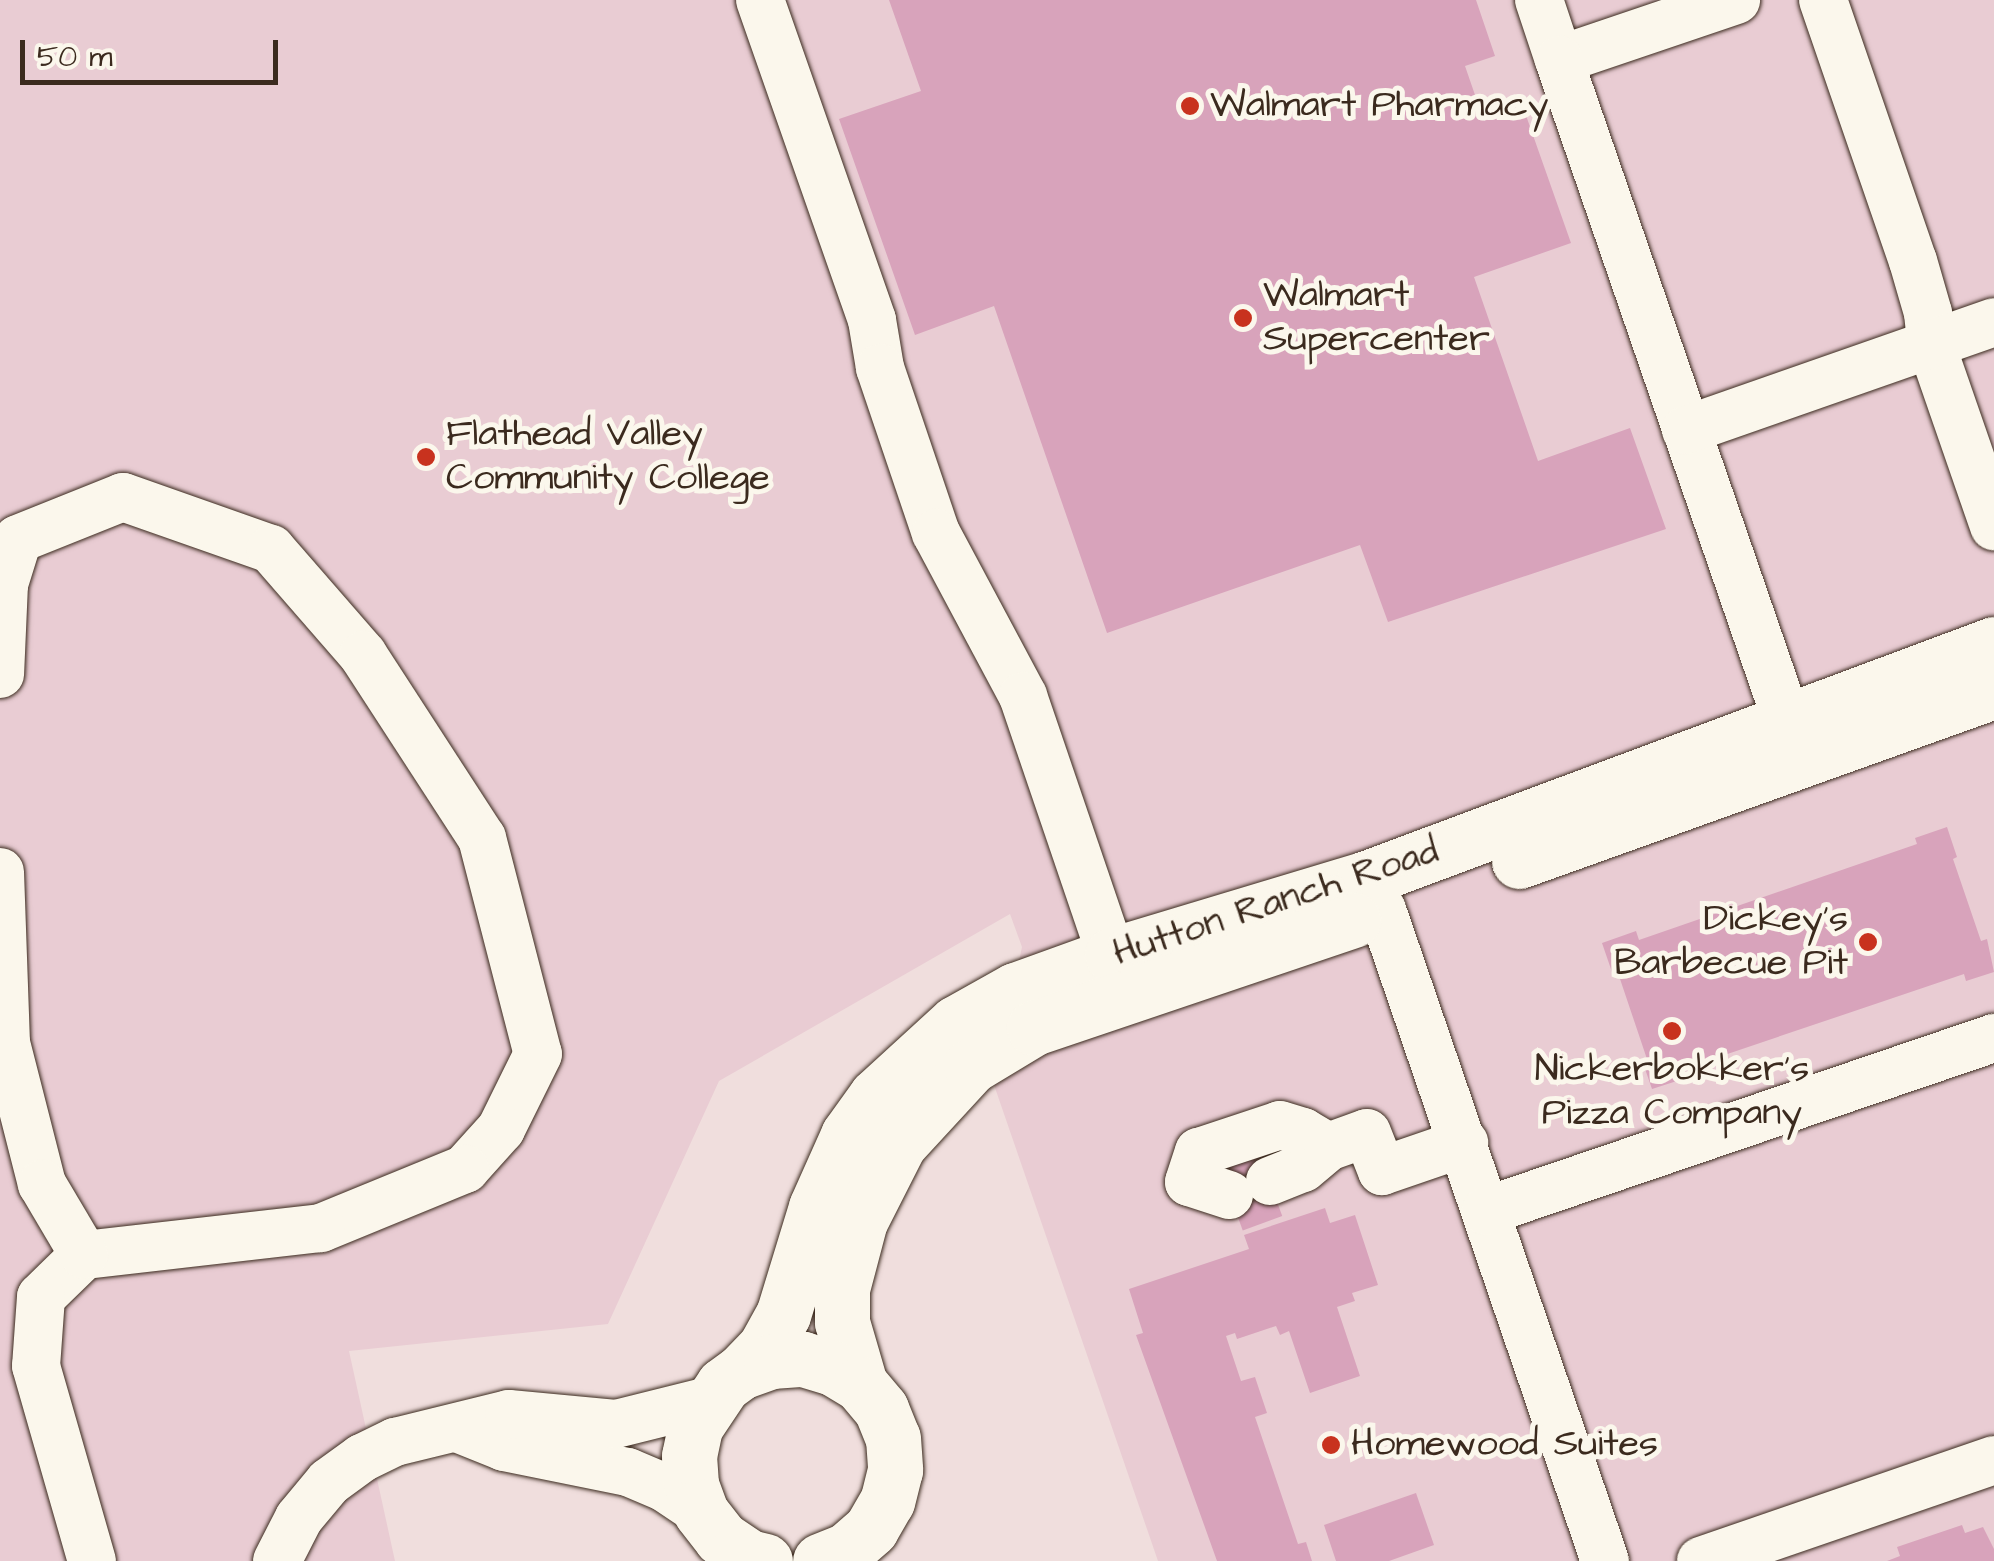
<!DOCTYPE html>
<style>
body{margin:0}
#map{position:relative;width:1994px;height:1561px;overflow:hidden;background:#f0dedd;font-family:"Architects Daughter",sans-serif}
div>[style]{position:absolute}
[style*='--x']{left:calc(var(--x)*1px);top:calc(var(--y)*1px);width:calc(var(--w)*1px);rotate:calc(var(--a)*1deg)}
.built>*{inset:0;background:#e9ccd3}
.building>*{inset:0;background:#d8a3bb;transform-origin:0 0}
.roads{filter:drop-shadow(0 0 2px #3b2a1e) drop-shadow(0 0 2px #3b2a1e)}
.minor>*{height:48px;margin:-24px;padding:0 24px;transform-origin:24px;border-radius:24px;background:#fbf7ec}
.major>*{height:55px;margin:-27.5px;padding:0 27.5px;transform-origin:27.5px;border-radius:27.5px;background:#fbf7ec}
.dots>*{width:28px;height:28px;translate:-50% -50%;box-sizing:border-box;border:5px solid #fbf7ec;border-radius:50%}
span{translate:-50% -50%;white-space:nowrap;text-align:center;line-height:1.15;-webkit-text-stroke:10px #fbf7ec;paint-order:stroke}
.poi-label{font-size:38px;color:#3b2a1e}
.left{translate:0 -50%;text-align:left}
.right{translate:-100% -50%;text-align:right}
.street-label{font-size:38px;color:#3b2a1e}
.scale{position:absolute;left:20px;top:40px;width:258px;height:45px;box-sizing:border-box;border:5px solid #3b2a1e;border-top:0;padding-left:12px;font-size:30px;line-height:35px;white-space:nowrap;color:#3b2a1e;-webkit-text-stroke:8px #fbf7ec;paint-order:stroke}
</style>
<div id="map">
<div class="built">
<i style="clip-path:polygon(0 0,1994px 0,1994px 1561px,1158px 1561px,993px 1082px,1022px 947px,1010px 914px,719px 1081px,608px 1324px,349px 1351px,395px 1561px,0 1561px)"></i>
</div>
<div class="building">
<i style="clip-path:polygon(889px 0,1476px 0,1495px 56px,1465px 66px,1484px 121px,1523px 107px,1571px 243px,1474px 277px,1538px 461px,1630px 428px,1666px 529px,1388px 622px,1360px 545px,1107px 633px,994px 306px,915px 335px,839px 119px,921px 91px)"></i>
<i style="clip-path:polygon(1947px 827px,1957px 857px,1953px 859px,1981px 941px,1987px 939px,1994px 972px,1966px 981px,1964px 974px,1680px 1070px,1683px 1079px,1652px 1089px,1643px 1063px,1648px 1062px,1618px 973px,1613px 975px,1602px 943px,1636px 931px,1639px 940px,1917px 844px,1915px 838px)"></i>
<i style="left:1260px;top:1155px;width:65px;height:42px;rotate:70deg"></i>
<i style="clip-path:polygon(1325px 1208px,1330px 1223px,1355px 1215px,1378px 1285px,1352px 1293px,1355px 1301px,1337px 1307px,1360px 1376px,1310px 1393px,1289px 1331px,1280px 1335px,1276px 1326px,1237px 1339px,1235px 1333px,1226px 1336px,1241px 1381px,1255px 1377px,1267px 1413px,1255px 1417px,1298px 1544px,1306px 1542px,1312px 1561px,1217px 1561px,1136px 1335px,1143px 1333px,1129px 1289px,1249px 1249px,1244px 1235px)"></i>
<i style="clip-path:polygon(1416px 1493px,1434px 1545px,1389px 1561px,1336px 1561px,1324px 1525px)"></i>
<i style="clip-path:polygon(1962px 1525px,1965px 1533px,1983px 1527px,1994px 1549px,1994px 1561px,1887px 1561px,1900px 1556px,1897px 1547px)"></i>
</div>
<div class="roads">
<div class="minor">
<i style="--x:760;--y:0;--w:339;--a:70.7"></i>
<i style="--x:872;--y:320;--w:49;--a:80.5"></i>
<i style="--x:880;--y:368;--w:174;--a:71.3"></i>
<i style="--x:936;--y:533;--w:185;--a:61.9"></i>
<i style="--x:1023;--y:696;--w:310;--a:71.2"></i>
<i style="--x:1539;--y:0;--w:63;--a:71.6"></i>
<i style="--x:1559;--y:60;--w:187;--a:-18.7"></i>
<i style="--x:1823;--y:0;--w:276;--a:71"></i>
<i style="--x:1913;--y:261;--w:54;--a:73.9"></i>
<i style="--x:1928;--y:313;--w:31;--a:84"></i>
<i style="--x:1931;--y:344;--w:193;--a:70.9"></i>
<i style="--x:1559;--y:60;--w:699;--a:70.97"></i>
<i style="--x:1686;--y:430;--w:326;--a:-19.3"></i>
<i style="--x:0;--y:574;--w:11;--a:68"></i>
<i style="--x:4;--y:584;--w:90;--a:92.5"></i>
<i style="--x:4;--y:584;--w:47;--a:-72.7"></i>
<i style="--x:18;--y:539;--w:113;--a:-21.8"></i>
<i style="--x:123;--y:497;--w:157;--a:19.4"></i>
<i style="--x:271;--y:549;--w:140;--a:49"></i>
<i style="--x:363;--y:655;--w:218;--a:57"></i>
<i style="--x:482;--y:838;--w:223;--a:75.5"></i>
<i style="--x:538;--y:1054;--w:84;--a:116.3"></i>
<i style="--x:501;--y:1129;--w:54;--a:132"></i>
<i style="--x:465;--y:1169;--w:156;--a:157.7"></i>
<i style="--x:321;--y:1228;--w:239;--a:173.5"></i>
<i style="--x:84;--y:1255;--w:60;--a:135.7"></i>
<i style="--x:41;--y:1297;--w:69;--a:94.1"></i>
<i style="--x:36;--y:1366;--w:203;--a:74"></i>
<i style="--x:0;--y:872;--w:171;--a:88"></i>
<i style="--x:6;--y:1043;--w:146;--a:75.7"></i>
<i style="--x:42;--y:1184;--w:82;--a:59.4"></i>
<i style="--x:1364;--y:879;--w:36;--a:60"></i>
<i style="--x:1382;--y:910;--w:688;--a:71.09"></i>
<i style="--x:1270;--y:1181;--w:35;--a:-22"></i>
<i style="--x:1303;--y:1168;--w:33;--a:-40"></i>
<i style="--x:1229;--y:1195;--w:42;--a:-162"></i>
<i style="--x:1189;--y:1182;--w:32;--a:-72"></i>
<i style="--x:1199;--y:1152;--w:85;--a:-18.4"></i>
<i style="--x:1280;--y:1125;--w:24;--a:17"></i>
<i style="--x:1303;--y:1132;--w:29;--a:31"></i>
<i style="--x:1328;--y:1147;--w:41;--a:-19.7"></i>
<i style="--x:1367;--y:1133;--w:41;--a:68.5"></i>
<i style="--x:1382;--y:1171;--w:87;--a:-18.9"></i>
<i style="--x:1486;--y:1211;--w:537;--a:-18.81"></i>
<i style="--x:457;--y:1428;--w:51;--a:22"></i>
<i style="--x:504;--y:1447;--w:126;--a:11.4"></i>
<i style="--x:628;--y:1472;--w:39;--a:23"></i>
<i style="--x:664;--y:1487;--w:45;--a:34"></i>
<i style="--x:277;--y:1561;--w:48;--a:-62.9"></i>
<i style="--x:299;--y:1518;--w:47;--a:-50.2"></i>
<i style="--x:329;--y:1482;--w:41;--a:-36"></i>
<i style="--x:362;--y:1458;--w:37;--a:-26"></i>
<i style="--x:395;--y:1442;--w:117;--a:-13.8"></i>
<i style="--x:509;--y:1414;--w:107;--a:5.3"></i>
<i style="--x:616;--y:1424;--w:95;--a:-14"></i>
<i style="--x:1701;--y:1561;--w:310;--a:-19"></i>
</div>
<div class="major">
<i style="--x:1519;--y:861;--w:505;--a:-19.69"></i>
<i style="--x:741;--y:1372;--w:35;--a:-46"></i>
<i style="--x:765;--y:1347;--w:37;--a:-61"></i>
<i style="--x:783;--y:1315;--w:113;--a:-73"></i>
<i style="--x:816;--y:1207;--w:79;--a:-66"></i>
<i style="--x:848;--y:1135;--w:48;--a:-54.3"></i>
<i style="--x:876;--y:1096;--w:108;--a:-42.4"></i>
<i style="--x:956;--y:1023;--w:68;--a:-29.2"></i>
<i style="--x:1015;--y:990;--w:103;--a:-19.8"></i>
<i style="--x:1112;--y:955;--w:263;--a:-16.8"></i>
<i style="--x:1364;--y:879;--w:672;--a:-20.46"></i>
<i style="--x:860;--y:1384;--w:65;--a:-106.2"></i>
<i style="--x:842;--y:1322;--w:33;--a:-90"></i>
<i style="--x:842;--y:1289;--w:70;--a:-75.2"></i>
<i style="--x:860;--y:1221;--w:86;--a:-63.1"></i>
<i style="--x:899;--y:1144;--w:106;--a:-47.3"></i>
<i style="--x:971;--y:1066;--w:74;--a:-31.1"></i>
<i style="--x:1034;--y:1028;--w:337;--a:-18.7"></i>
<i style="--x:765;--y:1561;--w:16;--a:-166"></i>
<i style="--x:749;--y:1557;--w:34;--a:-146"></i>
<i style="--x:721;--y:1538;--w:33;--a:-128"></i>
<i style="--x:701;--y:1512;--w:30;--a:-110"></i>
<i style="--x:691;--y:1484;--w:28;--a:-94"></i>
<i style="--x:689;--y:1456;--w:30;--a:-78"></i>
<i style="--x:695;--y:1427;--w:50;--a:-56.3"></i>
<i style="--x:723;--y:1385;--w:22;--a:-36"></i>
<i style="--x:741;--y:1372;--w:32;--a:-20"></i>
<i style="--x:771;--y:1361;--w:32;--a:-4"></i>
<i style="--x:803;--y:1359;--w:31;--a:17"></i>
<i style="--x:833;--y:1368;--w:31;--a:31"></i>
<i style="--x:860;--y:1384;--w:33;--a:50"></i>
<i style="--x:881;--y:1409;--w:31;--a:68"></i>
<i style="--x:893;--y:1438;--w:32;--a:86"></i>
<i style="--x:895;--y:1470;--w:32;--a:104"></i>
<i style="--x:887;--y:1501;--w:32;--a:120"></i>
<i style="--x:871;--y:1529;--w:32;--a:139"></i>
<i style="--x:847;--y:1550;--w:29;--a:158"></i>
</div>
</div>
<div class="dots">
<i style="left:1190px;top:106px;background:#c8321e"></i>
<i style="left:1243px;top:318px;background:#c8321e"></i>
<i style="left:426px;top:457px;background:#c8321e"></i>
<i style="left:1868px;top:942px;background:#c8321e"></i>
<i style="left:1672px;top:1031px;background:#c8321e"></i>
<i style="left:1331px;top:1445px;background:#c8321e"></i>
</div>
<div class="poi-label">
<span class="left" style="left:1210px;top:106px">Walmart Pharmacy</span>
<span class="left" style="left:1263px;top:318px">Walmart<br>Supercenter</span>
<span class="left" style="left:446px;top:457px">Flathead Valley<br>Community College</span>
<span class="right" style="left:1848px;top:942px">Dickey's<br>Barbecue Pit</span>
<span style="left:1672px;top:1092px">Nickerbokker's<br>Pizza Company</span>
<span class="left" style="left:1351px;top:1445px">Homewood Suites</span>
</div>
<div class="street-label">
<span style="left:1276px;top:903px;rotate:-18deg">Hutton Ranch Road</span>
</div>
<div class="scale">50 m</div>
</div>
